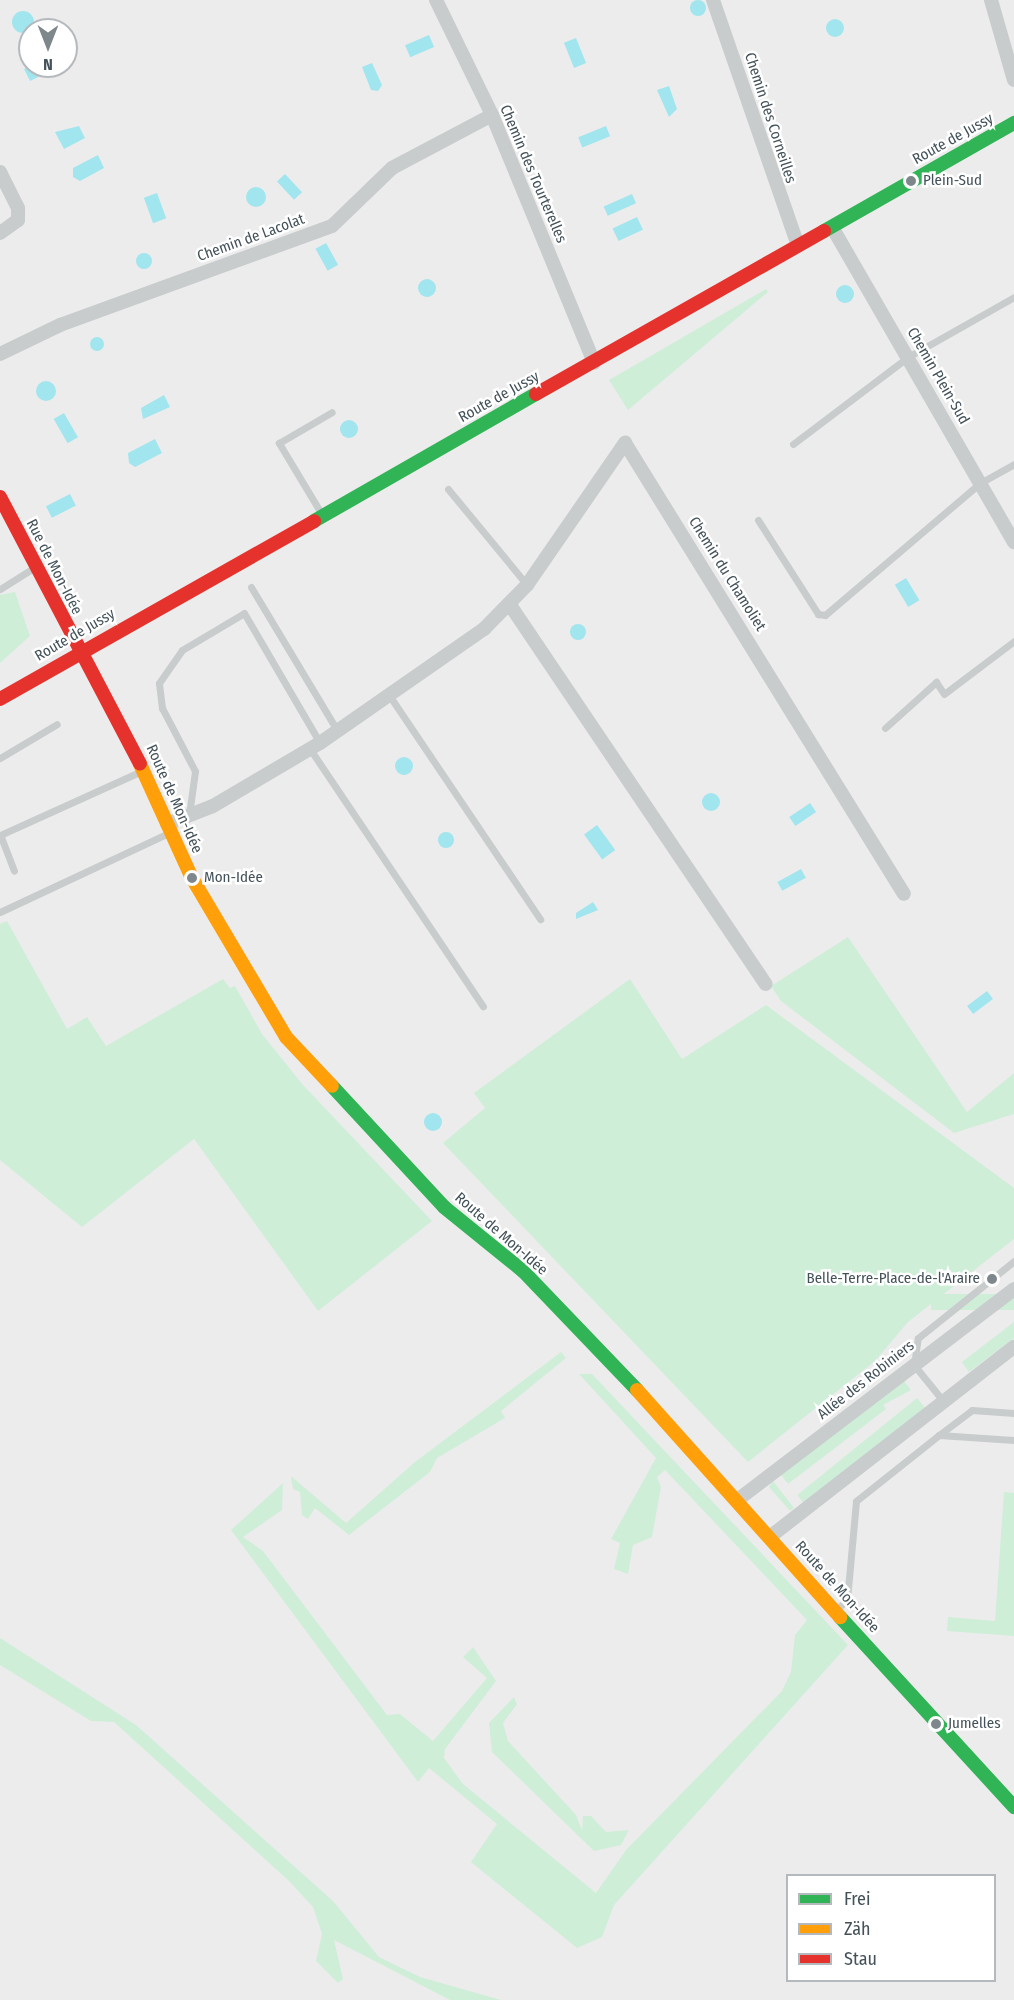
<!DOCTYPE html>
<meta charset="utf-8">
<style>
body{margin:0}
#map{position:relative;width:1014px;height:2000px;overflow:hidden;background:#edecec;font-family:"Fira Sans Condensed",sans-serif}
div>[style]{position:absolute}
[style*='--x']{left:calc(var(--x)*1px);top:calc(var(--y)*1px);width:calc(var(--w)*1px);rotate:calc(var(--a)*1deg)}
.green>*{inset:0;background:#ceeed8;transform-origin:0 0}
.water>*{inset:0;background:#a1e5ee;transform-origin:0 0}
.round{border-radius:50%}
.lane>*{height:7px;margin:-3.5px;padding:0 3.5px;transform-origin:3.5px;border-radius:3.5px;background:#c8cccd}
.street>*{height:14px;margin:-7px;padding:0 7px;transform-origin:7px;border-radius:7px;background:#c8cccd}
.fast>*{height:14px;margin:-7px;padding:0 7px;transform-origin:7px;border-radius:7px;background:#30b455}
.slow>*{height:14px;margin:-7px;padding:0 7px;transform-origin:7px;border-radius:7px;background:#ff9f0a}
.jam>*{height:14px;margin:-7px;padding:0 7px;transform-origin:7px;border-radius:7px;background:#e5322d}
.dots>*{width:16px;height:16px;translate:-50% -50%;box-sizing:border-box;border:3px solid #fff;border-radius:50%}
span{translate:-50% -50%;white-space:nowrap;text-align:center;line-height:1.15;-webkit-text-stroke:5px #fff;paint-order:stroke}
.street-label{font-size:15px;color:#435159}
.poi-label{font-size:15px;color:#435159}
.left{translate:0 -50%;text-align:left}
.right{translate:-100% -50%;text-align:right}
.legend{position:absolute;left:786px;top:1874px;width:210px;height:108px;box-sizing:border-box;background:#fff;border:2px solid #b4b9bd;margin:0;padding:8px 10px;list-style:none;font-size:18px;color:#435159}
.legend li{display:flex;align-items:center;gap:12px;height:30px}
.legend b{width:30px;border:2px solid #b4b9bd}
.north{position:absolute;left:18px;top:18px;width:60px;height:60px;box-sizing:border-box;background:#fff;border:2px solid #b4b9bd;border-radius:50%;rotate:180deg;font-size:16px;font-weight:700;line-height:24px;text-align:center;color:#435159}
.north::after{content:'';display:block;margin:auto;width:21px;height:27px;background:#7e878c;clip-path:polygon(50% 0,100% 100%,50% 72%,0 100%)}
</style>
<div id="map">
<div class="green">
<i style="clip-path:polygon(766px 289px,768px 292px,628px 410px,609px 380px)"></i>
<i style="clip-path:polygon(15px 592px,30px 636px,0 663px,0 595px)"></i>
<i style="clip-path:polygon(7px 921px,67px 1029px,87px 1017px,106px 1046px,223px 979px,230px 988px,235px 986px,262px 1034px,303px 1085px,432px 1221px,318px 1311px,194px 1139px,82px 1227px,0 1160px,0 924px)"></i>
<i style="clip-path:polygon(848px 937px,967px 1112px,1014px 1073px,1014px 1114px,954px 1133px,781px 1001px,771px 986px)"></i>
<i style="clip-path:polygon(630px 979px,682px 1059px,766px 1005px,1014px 1188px,1014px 1239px,908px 1322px,875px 1361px,748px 1462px,443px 1143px,485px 1108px,474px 1093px)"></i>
<i style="left:1014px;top:1294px;width:16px;height:83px;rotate:90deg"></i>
<i style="clip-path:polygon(1014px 1322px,1014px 1338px,969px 1372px,962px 1362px)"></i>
<i style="clip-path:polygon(561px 1352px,566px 1358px,501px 1411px,505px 1418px,437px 1458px,430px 1472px,349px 1535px,315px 1508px,308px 1519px,302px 1515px,300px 1492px,293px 1489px,291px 1476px,346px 1523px,415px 1462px)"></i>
<i style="clip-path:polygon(579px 1374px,592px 1374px,848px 1645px,614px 1905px,602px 1937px,577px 1948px,471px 1862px,497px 1824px,429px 1768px,418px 1782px,231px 1530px,283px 1483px,282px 1510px,243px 1537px,263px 1551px,387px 1715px,400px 1714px,433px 1741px,487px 1678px,463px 1657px,473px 1647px,496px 1681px,445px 1749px,444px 1758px,463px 1784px,596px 1893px,626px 1850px,782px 1691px,791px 1672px,795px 1635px,807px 1620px,665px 1470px,657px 1477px,661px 1487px,652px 1537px,633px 1545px,628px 1574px,614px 1569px,620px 1543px,611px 1539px,656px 1458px)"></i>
<i style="clip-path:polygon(904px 1381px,911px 1390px,883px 1405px,886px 1409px,788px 1484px,781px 1475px)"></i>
<i style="left:917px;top:1398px;width:13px;height:154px;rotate:51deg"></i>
<i style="clip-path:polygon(773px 1481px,794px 1508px,790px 1511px,769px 1487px)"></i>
<i style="clip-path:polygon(1004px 1492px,1014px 1493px,1014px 1636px,947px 1631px,948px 1617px,995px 1621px)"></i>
<i style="clip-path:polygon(0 1638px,136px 1725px,333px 1901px,379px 1957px,420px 1977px,501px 2000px,450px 2000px,334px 1940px,343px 1979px,338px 1983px,316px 1961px,322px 1934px,313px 1907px,288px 1880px,114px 1722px,91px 1721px,0 1665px)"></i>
<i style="clip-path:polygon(514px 1697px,517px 1704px,503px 1723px,508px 1741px,576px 1815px,582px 1830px,583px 1816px,591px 1816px,606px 1832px,629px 1830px,621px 1845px,594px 1851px,492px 1752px,489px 1723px)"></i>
</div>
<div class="water">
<i class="round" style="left:690px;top:0;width:16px;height:16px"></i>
<i class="round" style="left:12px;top:11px;width:22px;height:22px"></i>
<i class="round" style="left:826px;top:19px;width:18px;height:18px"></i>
<i style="left:429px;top:35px;width:13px;height:26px;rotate:67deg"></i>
<i style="left:576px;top:38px;width:27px;height:13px;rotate:68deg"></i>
<i style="clip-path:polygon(372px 63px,382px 85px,378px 91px,371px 90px,362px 67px)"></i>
<i style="clip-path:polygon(30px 66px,53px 66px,54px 69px,30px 81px,24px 69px)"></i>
<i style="clip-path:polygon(669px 86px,677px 109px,669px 117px,657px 90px)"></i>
<i style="clip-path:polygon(79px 126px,85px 138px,64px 149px,55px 132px)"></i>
<i style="left:606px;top:126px;width:11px;height:30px;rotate:68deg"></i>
<i style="clip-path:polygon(98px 155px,104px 168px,80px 181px,73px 177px,73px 168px)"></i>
<i style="left:285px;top:174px;width:25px;height:11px;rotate:47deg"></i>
<i class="round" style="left:246px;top:187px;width:20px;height:20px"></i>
<i style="left:157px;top:193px;width:27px;height:14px;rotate:70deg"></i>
<i style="left:632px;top:194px;width:10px;height:31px;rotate:66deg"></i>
<i style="left:637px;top:217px;width:14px;height:27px;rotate:65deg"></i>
<i style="left:326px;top:243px;width:25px;height:12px;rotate:61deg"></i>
<i class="round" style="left:136px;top:253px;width:16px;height:16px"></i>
<i class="round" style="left:418px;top:279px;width:18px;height:18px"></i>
<i class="round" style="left:836px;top:285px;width:18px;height:18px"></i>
<i class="round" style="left:90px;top:337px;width:14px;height:14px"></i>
<i class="round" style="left:36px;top:381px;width:20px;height:20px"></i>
<i style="clip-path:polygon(164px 395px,170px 407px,143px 419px,141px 408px)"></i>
<i style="left:64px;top:413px;width:28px;height:12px;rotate:60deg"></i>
<i class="round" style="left:340px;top:420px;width:18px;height:18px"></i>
<i style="clip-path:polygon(155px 439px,162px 453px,135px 467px,129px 463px,128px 453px)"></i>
<i style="left:70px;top:494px;width:13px;height:27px;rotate:63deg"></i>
<i style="left:906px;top:578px;width:26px;height:13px;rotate:59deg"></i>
<i class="round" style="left:570px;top:624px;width:16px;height:16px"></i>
<i class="round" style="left:395px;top:757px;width:18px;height:18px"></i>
<i class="round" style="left:702px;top:793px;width:18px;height:18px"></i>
<i style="left:810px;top:803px;width:11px;height:25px;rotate:56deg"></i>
<i style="left:597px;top:825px;width:31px;height:16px;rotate:54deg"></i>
<i class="round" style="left:438px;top:832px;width:16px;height:16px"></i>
<i style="left:801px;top:869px;width:10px;height:27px;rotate:61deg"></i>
<i style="clip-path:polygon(593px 902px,598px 910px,576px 919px,576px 913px)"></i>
<i style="left:987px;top:991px;width:10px;height:25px;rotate:53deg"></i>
<i class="round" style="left:424px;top:1113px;width:18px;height:18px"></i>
</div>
<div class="lane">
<i style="--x:793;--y:444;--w:144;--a:-37.1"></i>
<i style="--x:908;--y:357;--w:122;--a:-29.5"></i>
<i style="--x:448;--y:489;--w:124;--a:50.5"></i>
<i style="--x:321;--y:513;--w:82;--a:-121"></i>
<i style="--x:279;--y:443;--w:61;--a:-30.3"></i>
<i style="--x:758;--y:520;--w:112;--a:57.4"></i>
<i style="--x:818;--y:614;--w:7;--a:8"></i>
<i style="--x:825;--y:615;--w:204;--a:-40.4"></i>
<i style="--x:980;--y:483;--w:39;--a:-29"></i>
<i style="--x:251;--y:587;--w:169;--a:59"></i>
<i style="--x:0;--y:589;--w:39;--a:-32"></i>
<i style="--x:391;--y:698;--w:267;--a:56"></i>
<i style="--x:885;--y:728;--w:69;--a:-42"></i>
<i style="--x:936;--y:682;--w:14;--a:56"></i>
<i style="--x:944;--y:694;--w:88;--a:-37.1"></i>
<i style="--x:310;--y:749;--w:310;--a:56.1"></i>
<i style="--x:0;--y:758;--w:66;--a:-30.8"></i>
<i style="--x:189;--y:815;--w:44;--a:-82.2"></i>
<i style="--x:195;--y:771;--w:71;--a:-117.6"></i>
<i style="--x:162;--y:708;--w:25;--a:-97"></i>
<i style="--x:159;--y:683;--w:40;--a:-55.1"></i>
<i style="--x:182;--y:650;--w:72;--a:-30.8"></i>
<i style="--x:244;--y:613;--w:151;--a:59.7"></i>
<i style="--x:0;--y:835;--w:156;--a:-24.3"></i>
<i style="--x:1;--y:837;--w:36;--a:69"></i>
<i style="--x:0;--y:912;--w:187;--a:-25.1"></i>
<i style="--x:944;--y:1402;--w:48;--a:-129"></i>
<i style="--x:914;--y:1365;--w:27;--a:-82"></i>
<i style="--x:918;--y:1338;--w:123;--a:-38.7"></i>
<i style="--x:939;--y:1435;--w:41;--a:-37.1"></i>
<i style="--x:972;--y:1410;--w:42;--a:4.1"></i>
<i style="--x:837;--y:1609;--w:13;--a:-42"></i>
<i style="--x:847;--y:1600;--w:99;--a:-84.8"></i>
<i style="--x:856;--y:1501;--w:106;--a:-38.5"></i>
<i style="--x:939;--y:1435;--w:75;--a:3.8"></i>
</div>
<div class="street">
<i style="--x:436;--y:0;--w:128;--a:64"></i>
<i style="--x:492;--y:115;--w:268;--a:67.6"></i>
<i style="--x:713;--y:0;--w:260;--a:70.9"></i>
<i style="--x:991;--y:0;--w:83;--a:74"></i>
<i style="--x:0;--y:172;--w:40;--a:63.4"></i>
<i style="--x:18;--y:208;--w:12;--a:90"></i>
<i style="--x:18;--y:220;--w:22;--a:144"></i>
<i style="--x:832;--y:227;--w:364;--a:60"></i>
<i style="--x:0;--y:354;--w:67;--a:-25.8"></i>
<i style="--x:60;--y:325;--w:289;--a:-20"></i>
<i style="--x:332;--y:226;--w:83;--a:-44"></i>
<i style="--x:392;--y:168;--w:113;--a:-27.9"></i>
<i style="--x:510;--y:605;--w:457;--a:56"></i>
<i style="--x:167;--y:824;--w:49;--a:-21.4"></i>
<i style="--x:213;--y:806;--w:124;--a:-30.5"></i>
<i style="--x:320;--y:743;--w:200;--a:-34.8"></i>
<i style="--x:484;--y:629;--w:62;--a:-45.7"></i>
<i style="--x:527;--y:585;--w:173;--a:-55.4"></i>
<i style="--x:625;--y:443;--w:530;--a:58.26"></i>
<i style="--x:740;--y:1498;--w:345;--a:-37.3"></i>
<i style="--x:771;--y:1536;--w:308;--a:-37.9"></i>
</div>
<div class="fast">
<i style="--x:824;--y:231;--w:219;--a:-29.6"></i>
<i style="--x:314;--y:521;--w:256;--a:-29.8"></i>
<i style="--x:332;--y:1086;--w:165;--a:47.2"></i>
<i style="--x:444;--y:1207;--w:102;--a:39"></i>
<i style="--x:523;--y:1271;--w:165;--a:46.2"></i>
<i style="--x:840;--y:1617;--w:258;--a:47.5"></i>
</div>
<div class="slow">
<i style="--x:140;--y:764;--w:125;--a:65.5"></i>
<i style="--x:192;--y:878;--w:185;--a:59.4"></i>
<i style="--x:286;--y:1037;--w:67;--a:46.8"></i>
<i style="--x:637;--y:1390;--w:305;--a:48.2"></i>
</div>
<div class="jam">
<i style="--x:536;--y:394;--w:331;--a:-29.5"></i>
<i style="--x:0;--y:497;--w:301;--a:62.3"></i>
<i style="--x:0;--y:699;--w:361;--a:-29.5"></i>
</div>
<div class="dots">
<i style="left:911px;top:181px;background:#7e878c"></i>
<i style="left:192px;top:878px;background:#7e878c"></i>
<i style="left:992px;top:1279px;background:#7e878c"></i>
<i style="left:936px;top:1724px;background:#7e878c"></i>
</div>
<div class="street-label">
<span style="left:770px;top:118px;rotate:72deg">Chemin des Corneilles</span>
<span style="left:953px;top:139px;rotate:-29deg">Route de Jussy</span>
<span style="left:533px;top:174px;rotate:67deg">Chemin des Tourterelles</span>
<span style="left:251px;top:238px;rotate:-20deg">Chemin de Lacolat</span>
<span style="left:938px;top:376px;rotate:60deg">Chemin Plein-Sud</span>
<span style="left:499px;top:397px;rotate:-29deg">Route de Jussy</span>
<span style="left:54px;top:567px;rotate:63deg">Rue de Mon-Idée</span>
<span style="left:727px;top:574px;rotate:58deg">Chemin du Chamoliet</span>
<span style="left:75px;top:635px;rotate:-30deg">Route de Jussy</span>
<span style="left:174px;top:799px;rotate:66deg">Route de Mon-Idée</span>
<span style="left:501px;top:1234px;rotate:41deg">Route de Mon-Idée</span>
<span style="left:866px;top:1380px;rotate:-38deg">Allée des Robiniers</span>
<span style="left:837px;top:1587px;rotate:48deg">Route de Mon-Idée</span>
</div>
<div class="poi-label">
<span class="left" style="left:923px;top:181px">Plein-Sud</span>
<span class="left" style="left:204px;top:878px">Mon-Idée</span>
<span class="right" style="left:980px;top:1279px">Belle-Terre-Place-de-l'Araire</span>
<span class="left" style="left:948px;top:1724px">Jumelles</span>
</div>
<ul class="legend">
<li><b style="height:8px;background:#30b455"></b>Frei</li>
<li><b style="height:8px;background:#ff9f0a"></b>Zäh</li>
<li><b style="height:8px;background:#e5322d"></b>Stau</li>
</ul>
<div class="north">N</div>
</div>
